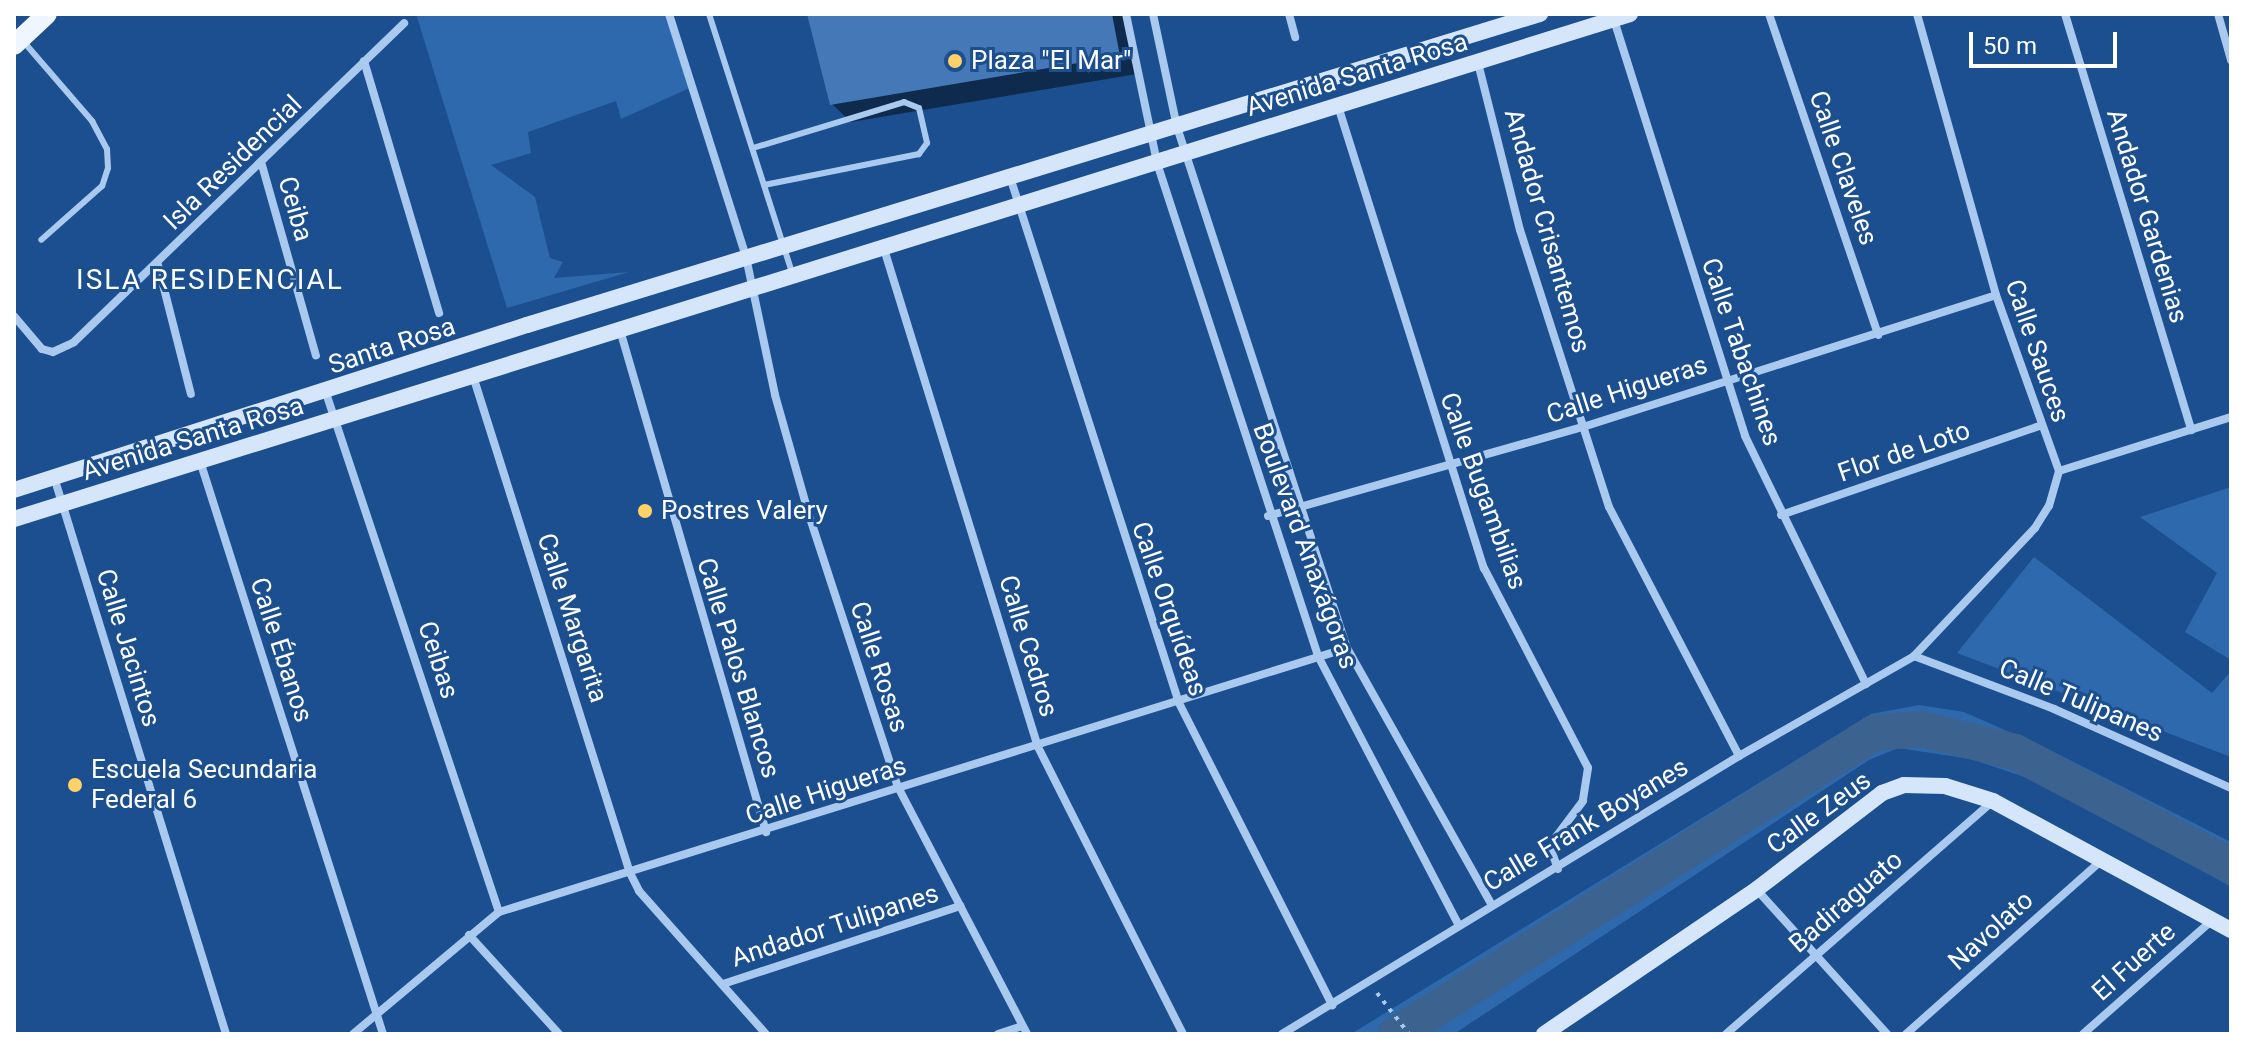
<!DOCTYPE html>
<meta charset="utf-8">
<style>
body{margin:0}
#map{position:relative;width:2245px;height:1048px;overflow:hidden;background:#1b4f8f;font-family:Roboto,sans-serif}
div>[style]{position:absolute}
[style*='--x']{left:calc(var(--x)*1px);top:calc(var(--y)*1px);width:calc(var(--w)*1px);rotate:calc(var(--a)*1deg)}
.green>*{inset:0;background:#2e69ad}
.shadow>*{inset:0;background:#0007}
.river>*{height:36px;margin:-18px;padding:0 18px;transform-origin:18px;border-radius:18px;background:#3c6290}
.building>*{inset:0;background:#4478b7}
.path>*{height:4px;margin-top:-2px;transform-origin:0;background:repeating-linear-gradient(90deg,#a9c9ee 0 4px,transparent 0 10px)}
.lane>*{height:6px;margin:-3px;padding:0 3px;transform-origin:3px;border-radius:3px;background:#a9c9ee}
.street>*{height:8px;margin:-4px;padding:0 4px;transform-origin:4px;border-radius:4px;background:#a9c9ee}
.secondary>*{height:16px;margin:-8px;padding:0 8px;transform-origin:8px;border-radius:8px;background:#d6e6fa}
.primary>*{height:20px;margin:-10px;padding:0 10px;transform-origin:10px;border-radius:10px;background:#f0f6ff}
.dots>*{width:22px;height:22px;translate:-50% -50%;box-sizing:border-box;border:4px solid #1b4f8f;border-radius:50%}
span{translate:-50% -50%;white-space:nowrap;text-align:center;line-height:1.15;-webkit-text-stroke:6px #1b4f8f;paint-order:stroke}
.poi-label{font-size:26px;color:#fff}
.left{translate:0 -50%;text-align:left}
.street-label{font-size:26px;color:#fff}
.neighbourhood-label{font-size:28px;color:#fff;letter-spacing:2px}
.frame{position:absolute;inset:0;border:16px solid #fff;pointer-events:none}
.scale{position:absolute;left:1969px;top:32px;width:148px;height:36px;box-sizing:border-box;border:4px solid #fff;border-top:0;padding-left:10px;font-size:24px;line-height:28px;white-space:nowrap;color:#fff;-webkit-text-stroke:6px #1b4f8f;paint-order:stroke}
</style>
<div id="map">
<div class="green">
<i style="clip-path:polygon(416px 14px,669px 14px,692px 87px,621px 119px,616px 101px,528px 132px,531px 153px,491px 165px,535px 197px,550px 258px,563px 262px,554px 278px,629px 272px,507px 308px)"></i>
<i style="clip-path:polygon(2231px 487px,2231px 660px,2185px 632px,2217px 573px,2140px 517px)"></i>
<i style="clip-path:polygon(2034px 557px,2212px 693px,2231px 671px,2231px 757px,1957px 653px)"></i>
<i style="clip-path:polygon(1919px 705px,1964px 712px,2054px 752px,2231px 842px,2231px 887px,2063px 790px,1971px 759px,1898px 748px,1869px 760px,1454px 1034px,1351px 1034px,1871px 714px)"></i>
</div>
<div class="shadow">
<i style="clip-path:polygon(809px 14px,1125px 14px,1137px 74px,851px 122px,832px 104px)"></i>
</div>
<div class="river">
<i style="--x:1396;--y:1034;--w:565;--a:-32.2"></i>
<i style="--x:1874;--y:733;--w:47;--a:-4.9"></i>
<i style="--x:1921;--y:729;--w:97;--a:13.7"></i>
<i style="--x:2015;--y:752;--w:244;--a:27.8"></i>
</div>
<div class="building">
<i style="clip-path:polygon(807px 14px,1112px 14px,1120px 56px,830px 105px)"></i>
</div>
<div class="path">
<i style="--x:1377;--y:993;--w:52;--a:52"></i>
</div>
<div class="lane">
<i style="--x:709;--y:14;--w:271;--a:72.2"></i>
<i style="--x:23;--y:41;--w:106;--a:49.2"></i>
<i style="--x:92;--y:121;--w:32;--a:62"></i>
<i style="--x:107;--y:149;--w:19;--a:87"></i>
<i style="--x:108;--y:168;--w:19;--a:108"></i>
<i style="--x:102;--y:186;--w:81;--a:138.5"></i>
<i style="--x:753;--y:148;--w:158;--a:-16.9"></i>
<i style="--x:904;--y:102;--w:16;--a:22"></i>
<i style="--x:919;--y:108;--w:36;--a:77"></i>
<i style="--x:927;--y:143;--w:14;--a:126"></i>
<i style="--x:919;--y:154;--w:158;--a:168.7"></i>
</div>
<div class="street">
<i style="--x:669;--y:14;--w:255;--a:72.4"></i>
<i style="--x:746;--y:257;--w:141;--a:78.1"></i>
<i style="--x:775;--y:395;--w:125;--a:74.2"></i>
<i style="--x:809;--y:515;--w:286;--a:71.9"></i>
<i style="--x:898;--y:787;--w:279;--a:62.4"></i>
<i style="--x:1126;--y:14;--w:152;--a:78.2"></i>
<i style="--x:1157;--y:163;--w:519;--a:71.91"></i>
<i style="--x:1318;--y:656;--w:302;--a:62.4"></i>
<i style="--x:1153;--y:14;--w:116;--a:78"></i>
<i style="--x:1177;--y:127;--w:548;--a:71.93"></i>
<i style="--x:1347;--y:648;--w:295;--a:60.6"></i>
<i style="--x:1289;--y:14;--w:24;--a:75"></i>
<i style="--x:1769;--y:14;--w:339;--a:71.2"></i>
<i style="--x:2065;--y:14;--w:435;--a:73.1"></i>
<i style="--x:2218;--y:14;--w:48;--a:74.2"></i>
<i style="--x:1614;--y:20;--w:436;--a:72.5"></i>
<i style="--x:1745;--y:436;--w:276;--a:64"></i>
<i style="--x:364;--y:61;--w:263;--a:73.4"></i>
<i style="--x:1478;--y:63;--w:172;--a:75.9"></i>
<i style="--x:1520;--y:230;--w:291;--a:72.2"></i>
<i style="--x:1609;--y:507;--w:281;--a:62.4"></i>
<i style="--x:1338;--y:106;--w:485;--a:72.5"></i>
<i style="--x:1484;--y:568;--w:225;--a:62.5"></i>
<i style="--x:1588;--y:768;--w:33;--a:99"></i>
<i style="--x:1583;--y:801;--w:45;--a:126.9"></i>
<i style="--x:1556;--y:837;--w:16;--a:105"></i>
<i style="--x:1552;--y:852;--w:18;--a:71"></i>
<i style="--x:262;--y:165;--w:198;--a:74.2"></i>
<i style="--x:1011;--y:180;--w:549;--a:72.19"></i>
<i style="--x:1179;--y:703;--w:339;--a:63.1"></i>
<i style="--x:884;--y:249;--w:521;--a:72.82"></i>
<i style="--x:1038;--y:747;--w:322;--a:63.2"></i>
<i style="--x:158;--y:265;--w:133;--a:75.7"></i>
<i style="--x:14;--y:316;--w:43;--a:49.7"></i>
<i style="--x:42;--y:349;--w:11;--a:15"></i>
<i style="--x:53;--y:352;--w:23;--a:-25"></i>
<i style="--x:74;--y:342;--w:459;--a:-44"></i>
<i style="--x:620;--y:330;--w:523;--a:73.78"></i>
<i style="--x:473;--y:376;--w:521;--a:72.47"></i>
<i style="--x:630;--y:873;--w:20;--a:63"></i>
<i style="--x:639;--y:891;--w:191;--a:48.4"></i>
<i style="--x:326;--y:393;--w:547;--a:71.57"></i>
<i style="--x:200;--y:461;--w:602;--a:72.29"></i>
<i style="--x:2059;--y:471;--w:180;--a:-17.4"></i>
<i style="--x:54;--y:477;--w:583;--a:72.84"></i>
<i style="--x:1781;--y:515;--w:274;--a:-19"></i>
<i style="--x:1268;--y:516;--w:330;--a:-15.8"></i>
<i style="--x:1586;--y:426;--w:430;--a:-17.7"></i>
<i style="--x:1914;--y:656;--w:150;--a:20.7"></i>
<i style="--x:2054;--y:709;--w:194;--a:24.1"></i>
<i style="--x:1757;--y:890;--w:194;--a:47.9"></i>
<i style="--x:469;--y:935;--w:134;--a:47.7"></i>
<i style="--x:723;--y:984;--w:250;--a:-18.2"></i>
<i style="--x:353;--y:1034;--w:190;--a:-39.9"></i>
<i style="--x:499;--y:912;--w:888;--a:-17.29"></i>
<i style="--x:998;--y:1034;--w:25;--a:-18"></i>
<i style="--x:1282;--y:1034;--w:535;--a:-31.31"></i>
<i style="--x:1739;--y:756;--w:202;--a:-29.7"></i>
<i style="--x:1914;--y:656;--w:176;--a:-46.6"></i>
<i style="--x:2035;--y:528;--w:26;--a:-58"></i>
<i style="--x:2049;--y:506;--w:36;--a:-74"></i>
<i style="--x:2059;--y:471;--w:187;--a:-109.7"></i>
<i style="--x:1996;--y:295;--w:292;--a:-105.7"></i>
<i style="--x:1726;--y:1034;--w:354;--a:-41.1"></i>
<i style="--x:1906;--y:1034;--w:264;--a:-41.6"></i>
<i style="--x:2083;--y:1034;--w:171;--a:-41.4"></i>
</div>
<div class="secondary">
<i style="--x:14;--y:490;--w:539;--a:-17.83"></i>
<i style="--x:527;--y:325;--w:1060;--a:-17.07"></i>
<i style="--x:14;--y:519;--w:1693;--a:-17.35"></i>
<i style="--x:1544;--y:1034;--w:258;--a:-34.2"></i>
<i style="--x:1757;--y:889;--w:158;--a:-37.5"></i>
<i style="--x:1882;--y:793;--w:23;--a:-20"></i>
<i style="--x:1904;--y:785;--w:41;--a:1.4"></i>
<i style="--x:1945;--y:786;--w:50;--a:17.4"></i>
<i style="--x:1993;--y:801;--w:271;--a:28.5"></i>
</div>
<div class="primary">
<i style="--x:14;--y:45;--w:45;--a:-43.2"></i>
</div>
<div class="dots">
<i style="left:955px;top:61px;background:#ffd166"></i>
<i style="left:645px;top:511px;background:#ffd166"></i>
<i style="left:75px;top:785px;background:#ffd166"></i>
</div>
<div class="poi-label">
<span class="left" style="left:971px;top:61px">Plaza "El Mar"</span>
<span class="left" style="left:661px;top:511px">Postres Valery</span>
<span class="left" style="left:91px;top:785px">Escuela Secundaria<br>Federal 6</span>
</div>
<div class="street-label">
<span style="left:1357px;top:75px;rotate:-17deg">Avenida Santa Rosa</span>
<span style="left:233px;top:163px;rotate:-44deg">Isla Residencial</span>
<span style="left:1843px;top:168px;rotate:71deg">Calle Claveles</span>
<span style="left:295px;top:209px;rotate:74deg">Ceiba</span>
<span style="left:2147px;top:216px;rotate:73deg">Andador Gardenias</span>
<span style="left:1547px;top:231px;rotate:74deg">Andador Crisantemos</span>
<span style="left:392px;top:346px;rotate:-18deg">Santa Rosa</span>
<span style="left:2037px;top:351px;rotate:71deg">Calle Sauces</span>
<span style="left:1741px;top:352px;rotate:71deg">Calle Tabachines</span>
<span style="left:1627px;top:390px;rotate:-18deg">Calle Higueras</span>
<span style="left:193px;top:439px;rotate:-17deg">Avenida Santa Rosa</span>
<span style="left:1904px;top:452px;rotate:-19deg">Flor de Loto</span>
<span style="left:1483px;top:491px;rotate:70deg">Calle Bugambilias</span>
<span style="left:1305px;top:546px;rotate:70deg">Boulevard Anaxágoras</span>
<span style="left:1169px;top:609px;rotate:71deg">Calle Orquídeas</span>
<span style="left:572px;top:618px;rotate:72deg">Calle Margarita</span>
<span style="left:1028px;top:646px;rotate:73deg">Calle Cedros</span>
<span style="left:128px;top:648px;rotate:73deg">Calle Jacintos</span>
<span style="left:281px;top:650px;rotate:72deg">Calle Ébanos</span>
<span style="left:438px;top:660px;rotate:72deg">Ceibas</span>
<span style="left:879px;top:667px;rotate:72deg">Calle Rosas</span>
<span style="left:738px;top:668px;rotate:73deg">Calle Palos Blancos</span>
<span style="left:2081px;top:701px;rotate:23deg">Calle Tulipanes</span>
<span style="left:826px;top:791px;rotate:-18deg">Calle Higueras</span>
<span style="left:1819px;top:813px;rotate:-36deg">Calle Zeus</span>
<span style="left:1586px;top:825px;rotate:-31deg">Calle Frank Boyanes</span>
<span style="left:1846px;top:902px;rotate:-41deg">Badiraguato</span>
<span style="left:835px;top:926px;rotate:-18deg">Andador Tulipanes</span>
<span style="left:1991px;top:931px;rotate:-42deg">Navolato</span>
<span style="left:2134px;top:962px;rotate:-42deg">El Fuerte</span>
</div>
<div class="neighbourhood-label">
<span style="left:210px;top:280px">ISLA RESIDENCIAL</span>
</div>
<div class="frame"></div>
<div class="scale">50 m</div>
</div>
